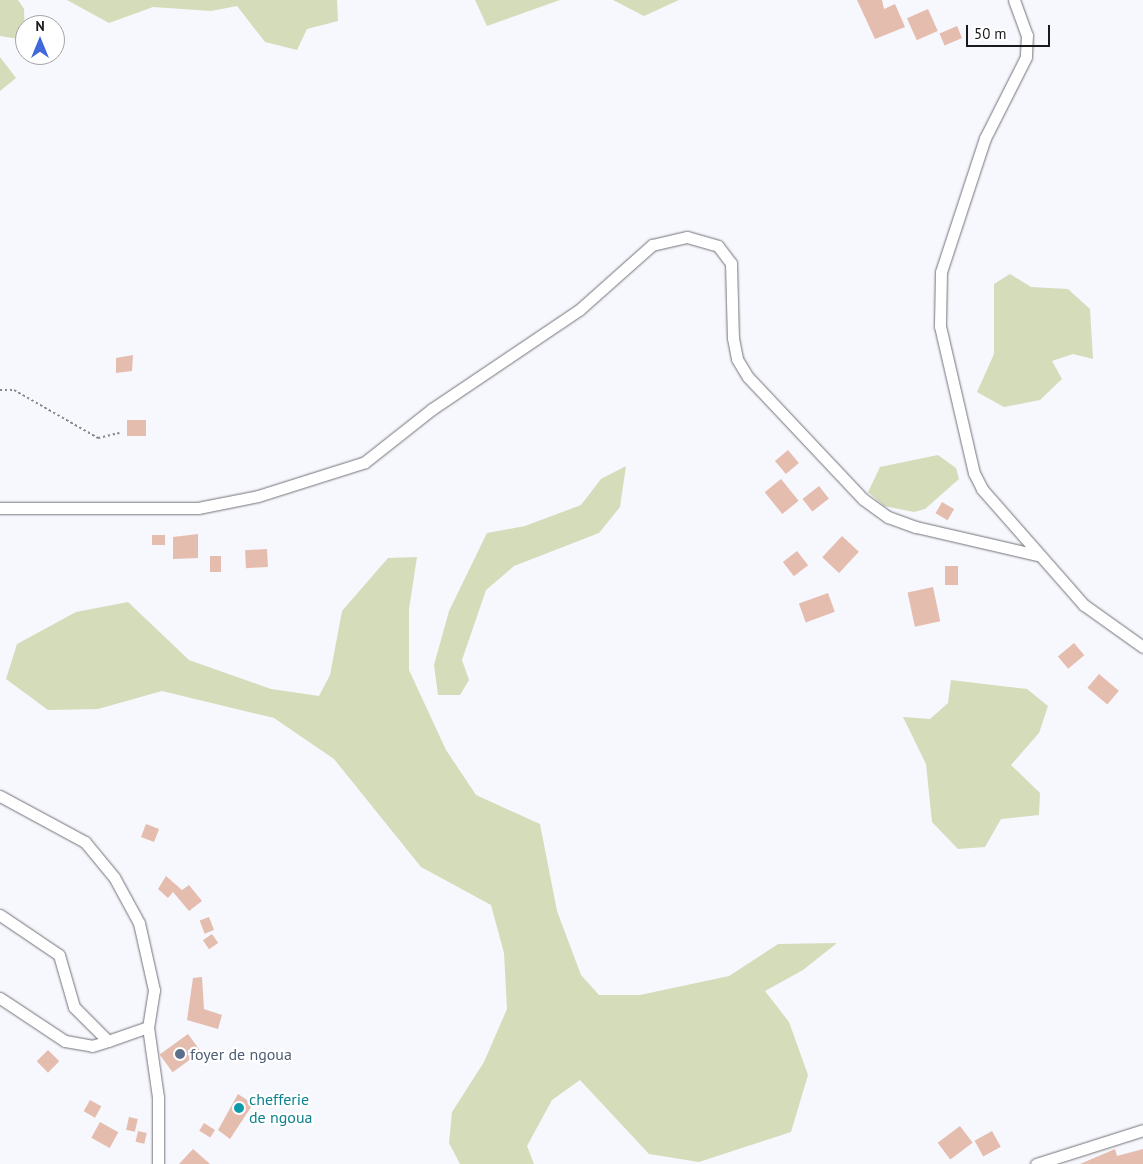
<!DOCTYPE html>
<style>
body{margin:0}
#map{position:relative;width:1143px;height:1164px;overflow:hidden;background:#f7f7fe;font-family:"PT Sans",sans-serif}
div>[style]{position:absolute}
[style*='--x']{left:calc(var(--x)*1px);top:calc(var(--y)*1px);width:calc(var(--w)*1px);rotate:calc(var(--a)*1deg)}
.green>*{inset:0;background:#d5dcba}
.building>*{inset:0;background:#e5bdae;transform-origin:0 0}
.path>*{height:2px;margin-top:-1px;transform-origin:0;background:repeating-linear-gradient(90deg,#88888d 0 2.5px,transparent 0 5px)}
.roads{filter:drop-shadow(0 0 1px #727278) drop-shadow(0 0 1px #727278)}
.street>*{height:11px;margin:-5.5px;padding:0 5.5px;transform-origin:5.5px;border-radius:5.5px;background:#fff}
.dots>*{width:14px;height:14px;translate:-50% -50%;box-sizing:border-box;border:2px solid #fff;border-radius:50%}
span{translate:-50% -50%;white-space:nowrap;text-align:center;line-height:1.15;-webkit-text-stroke:4.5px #fff;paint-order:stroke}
.service-label{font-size:16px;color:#4e5e75}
.left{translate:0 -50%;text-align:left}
.culture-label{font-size:16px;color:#0d838f}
.north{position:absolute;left:15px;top:15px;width:50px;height:50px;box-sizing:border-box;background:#fff;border:1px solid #a3a3a5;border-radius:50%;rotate:0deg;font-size:14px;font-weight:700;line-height:20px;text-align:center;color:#1a1a1d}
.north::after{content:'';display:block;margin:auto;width:18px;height:22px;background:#406adb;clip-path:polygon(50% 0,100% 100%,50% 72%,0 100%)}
.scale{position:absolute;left:966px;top:25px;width:84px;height:22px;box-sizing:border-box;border:2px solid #1a1a1d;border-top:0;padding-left:6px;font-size:15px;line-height:18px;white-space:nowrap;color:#1a1a1d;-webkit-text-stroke:4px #fff;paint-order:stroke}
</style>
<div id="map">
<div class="green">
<i style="clip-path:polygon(0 0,18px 0,24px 9px,25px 40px,0 36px)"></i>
<i style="clip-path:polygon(67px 0,337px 0,338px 21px,307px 29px,297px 50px,265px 42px,237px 6px,211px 11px,153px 7px,109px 23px)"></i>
<i style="clip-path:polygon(475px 0,560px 0,487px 26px)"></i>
<i style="clip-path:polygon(613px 0,679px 0,644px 16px)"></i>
<i style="clip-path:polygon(0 57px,16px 78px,0 91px)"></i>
<i style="clip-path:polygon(1010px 274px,1031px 287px,1068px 289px,1090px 309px,1093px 359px,1073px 354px,1052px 361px,1062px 379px,1040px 400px,1004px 407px,977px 392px,994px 354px,994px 284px)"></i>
<i style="clip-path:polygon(938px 455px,956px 468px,959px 479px,925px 509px,914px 512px,884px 506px,868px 492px,880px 467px)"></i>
<i style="clip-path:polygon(626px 466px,620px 507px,599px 533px,514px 566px,486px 590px,462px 660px,469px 680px,460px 695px,438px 695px,434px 665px,449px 611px,487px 533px,525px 526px,581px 505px,601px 479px)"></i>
<i style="clip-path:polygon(417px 557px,409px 609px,409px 670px,446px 750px,476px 795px,540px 824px,557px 911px,581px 975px,599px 995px,640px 995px,729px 976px,778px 944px,837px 943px,803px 970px,765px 991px,789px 1022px,808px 1075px,791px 1132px,699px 1162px,649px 1154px,580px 1080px,552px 1100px,527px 1146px,534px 1164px,460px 1164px,449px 1143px,452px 1112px,484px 1062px,507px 1009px,504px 953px,491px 905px,421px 867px,334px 759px,274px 718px,162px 691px,98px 709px,48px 710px,6px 679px,17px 644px,76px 612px,128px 602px,189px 660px,271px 689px,319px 696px,330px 675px,342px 611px,388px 558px)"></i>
<i style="clip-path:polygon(951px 680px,1027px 689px,1048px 706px,1039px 733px,1011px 765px,1040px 793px,1039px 815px,1001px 819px,985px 847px,958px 849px,932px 822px,926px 764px,903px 717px,930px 719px,948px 703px)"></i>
</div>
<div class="building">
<i style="clip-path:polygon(857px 0,882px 0,884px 9px,895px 4px,905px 27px,875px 39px)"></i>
<i style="left:928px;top:9px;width:24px;height:23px;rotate:66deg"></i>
<i style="left:957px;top:26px;width:13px;height:19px;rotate:67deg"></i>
<i style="clip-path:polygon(133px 355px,132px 371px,116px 373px,116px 358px)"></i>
<i style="left:127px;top:420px;width:19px;height:16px"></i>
<i style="left:788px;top:450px;width:17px;height:17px;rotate:50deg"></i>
<i style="left:781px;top:479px;width:28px;height:21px;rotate:51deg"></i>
<i style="left:819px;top:486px;width:16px;height:21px;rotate:52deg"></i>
<i style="left:942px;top:502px;width:14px;height:13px;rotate:30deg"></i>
<i style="clip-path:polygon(198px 534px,198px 558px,173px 559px,173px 537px)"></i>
<i style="left:152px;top:535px;width:13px;height:10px"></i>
<i style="left:842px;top:536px;width:23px;height:29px;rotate:43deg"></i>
<i style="left:267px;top:549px;width:18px;height:22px;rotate:87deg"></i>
<i style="left:797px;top:551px;width:18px;height:18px;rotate:52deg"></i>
<i style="left:210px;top:556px;width:11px;height:16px"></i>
<i style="left:945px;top:566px;width:13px;height:19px"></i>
<i style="left:933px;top:587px;width:35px;height:26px;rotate:78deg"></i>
<i style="left:828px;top:593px;width:20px;height:31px;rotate:70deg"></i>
<i style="left:1074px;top:643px;width:16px;height:21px;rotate:50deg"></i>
<i style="left:1099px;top:674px;width:26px;height:18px;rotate:40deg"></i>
<i style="left:146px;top:824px;width:14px;height:14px;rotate:21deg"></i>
<i style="clip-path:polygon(166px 876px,182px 890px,189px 885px,202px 901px,189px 911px,173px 892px,168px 898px,158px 889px)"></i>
<i style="left:209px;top:917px;width:14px;height:10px;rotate:69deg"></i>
<i style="left:212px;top:934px;width:11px;height:11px;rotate:56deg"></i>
<i style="clip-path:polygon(202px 977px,204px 1009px,222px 1015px,218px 1029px,187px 1020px,193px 978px)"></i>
<i style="left:188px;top:1034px;width:22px;height:35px;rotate:54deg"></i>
<i style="left:48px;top:1050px;width:16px;height:16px;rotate:45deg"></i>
<i style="clip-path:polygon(238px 1094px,253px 1104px,230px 1139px,218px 1130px)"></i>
<i style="left:90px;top:1100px;width:13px;height:13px;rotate:29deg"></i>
<i style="left:129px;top:1117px;width:9px;height:13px;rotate:13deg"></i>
<i style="left:100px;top:1122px;width:21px;height:18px;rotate:29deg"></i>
<i style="left:204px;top:1123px;width:13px;height:9px;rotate:32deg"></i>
<i style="left:960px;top:1126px;width:21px;height:28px;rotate:53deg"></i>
<i style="left:138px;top:1131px;width:9px;height:11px;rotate:13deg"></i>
<i style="left:992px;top:1131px;width:18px;height:20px;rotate:61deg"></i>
<i style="clip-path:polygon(193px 1149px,210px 1164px,179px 1164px)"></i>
<i style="clip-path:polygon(1115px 1149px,1117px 1156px,1143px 1149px,1143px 1164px,1080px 1164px)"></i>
</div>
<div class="path">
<i style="--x:0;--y:390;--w:14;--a:0"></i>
<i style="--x:14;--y:390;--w:97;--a:29.7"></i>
<i style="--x:98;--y:438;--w:22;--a:-13"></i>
</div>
<div class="roads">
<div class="street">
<i style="--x:1014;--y:0;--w:37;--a:70"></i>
<i style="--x:1027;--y:35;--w:22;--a:93"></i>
<i style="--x:1026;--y:57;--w:91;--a:116.8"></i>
<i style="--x:985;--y:138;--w:141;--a:108.2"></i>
<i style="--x:941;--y:272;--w:54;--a:91.1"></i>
<i style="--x:940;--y:326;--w:151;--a:77"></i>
<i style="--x:974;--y:473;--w:18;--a:63"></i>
<i style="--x:982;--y:489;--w:154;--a:48.7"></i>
<i style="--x:1084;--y:605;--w:72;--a:35.4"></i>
<i style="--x:0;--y:508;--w:198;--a:0"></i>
<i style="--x:198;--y:508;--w:61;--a:-11.3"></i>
<i style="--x:258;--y:496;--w:112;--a:-17.6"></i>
<i style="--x:365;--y:462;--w:85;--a:-38.3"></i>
<i style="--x:432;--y:409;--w:177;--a:-34"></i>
<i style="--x:579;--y:310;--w:98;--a:-41.7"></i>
<i style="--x:652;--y:245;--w:36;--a:-13"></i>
<i style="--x:687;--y:237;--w:32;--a:16"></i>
<i style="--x:718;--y:246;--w:21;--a:53"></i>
<i style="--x:731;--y:263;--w:75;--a:88.5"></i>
<i style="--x:733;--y:338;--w:21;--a:79"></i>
<i style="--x:737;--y:359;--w:21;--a:59"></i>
<i style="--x:748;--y:377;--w:168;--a:46.7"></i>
<i style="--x:863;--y:499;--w:31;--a:36"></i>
<i style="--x:888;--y:517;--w:30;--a:20"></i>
<i style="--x:916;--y:527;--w:124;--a:13"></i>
<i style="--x:0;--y:796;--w:97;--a:28.4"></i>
<i style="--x:85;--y:842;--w:45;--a:50.4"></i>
<i style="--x:114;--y:877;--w:52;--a:61.5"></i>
<i style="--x:139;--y:923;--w:69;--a:77.4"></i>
<i style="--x:154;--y:990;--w:37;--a:99"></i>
<i style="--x:148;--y:1027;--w:71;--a:81.9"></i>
<i style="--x:158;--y:1097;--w:67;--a:90"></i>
<i style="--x:0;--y:915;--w:71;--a:34.1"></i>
<i style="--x:59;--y:955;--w:54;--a:73.9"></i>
<i style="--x:74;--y:1007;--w:48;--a:45"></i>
<i style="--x:108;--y:1041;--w:42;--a:-19.3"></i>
<i style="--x:0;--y:998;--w:78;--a:33.5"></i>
<i style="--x:65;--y:1041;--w:27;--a:10"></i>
<i style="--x:92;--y:1046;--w:17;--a:-17"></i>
<i style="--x:1036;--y:1164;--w:112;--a:-17.6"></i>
</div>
</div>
<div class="dots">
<i style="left:180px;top:1054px;background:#5c6f8a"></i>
<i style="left:239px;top:1108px;background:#0f9aa8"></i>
</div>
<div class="service-label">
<span class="left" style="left:190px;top:1054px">foyer de ngoua</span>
</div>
<div class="culture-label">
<span class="left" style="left:249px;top:1108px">chefferie<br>de ngoua</span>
</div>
<div class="north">N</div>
<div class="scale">50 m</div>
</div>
